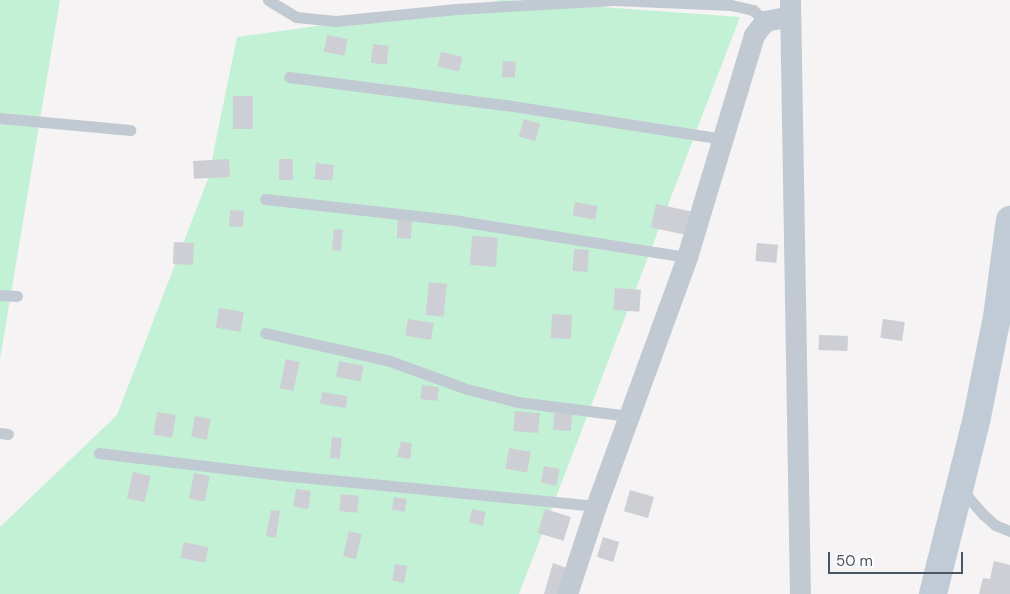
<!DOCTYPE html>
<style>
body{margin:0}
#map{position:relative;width:1010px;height:594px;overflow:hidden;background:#f5f3f3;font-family:"DM Sans",sans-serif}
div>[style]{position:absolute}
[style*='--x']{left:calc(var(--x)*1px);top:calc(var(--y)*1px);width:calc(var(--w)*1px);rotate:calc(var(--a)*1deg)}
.green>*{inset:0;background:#c3f1d5}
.building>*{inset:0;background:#cdcfd5;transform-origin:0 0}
.lane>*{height:11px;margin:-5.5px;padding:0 5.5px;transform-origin:5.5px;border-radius:5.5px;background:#c1cad2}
.street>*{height:21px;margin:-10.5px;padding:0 10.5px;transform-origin:10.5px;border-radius:10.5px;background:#c1cad2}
.secondary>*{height:28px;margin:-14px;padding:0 14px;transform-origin:14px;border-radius:14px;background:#c1cbd6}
span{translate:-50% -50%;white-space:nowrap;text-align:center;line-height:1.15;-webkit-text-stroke:4px #fff;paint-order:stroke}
.scale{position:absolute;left:828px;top:552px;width:135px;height:22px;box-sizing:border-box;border:2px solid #4a5661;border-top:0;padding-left:6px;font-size:15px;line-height:18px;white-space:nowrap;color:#4a5661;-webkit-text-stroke:4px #fff;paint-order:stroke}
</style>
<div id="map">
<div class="green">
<i style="clip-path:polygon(0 0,60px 0,0 359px)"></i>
<i style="clip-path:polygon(503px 0,740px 17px,519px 594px,0 594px,0 527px,117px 415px,208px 179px,237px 37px)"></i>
</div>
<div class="building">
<i style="left:327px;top:35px;width:21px;height:17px;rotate:11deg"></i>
<i style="left:373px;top:44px;width:16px;height:19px;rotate:7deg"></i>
<i style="left:441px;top:52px;width:22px;height:15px;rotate:13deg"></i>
<i style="left:503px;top:61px;width:13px;height:16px;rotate:4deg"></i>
<i style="left:233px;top:96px;width:20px;height:33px"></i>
<i style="left:524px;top:119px;width:17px;height:18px;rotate:17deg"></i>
<i style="left:229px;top:159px;width:18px;height:36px;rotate:87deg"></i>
<i style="left:279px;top:159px;width:14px;height:21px"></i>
<i style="left:316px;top:163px;width:18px;height:16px;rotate:6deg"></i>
<i style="left:575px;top:202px;width:23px;height:14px;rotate:10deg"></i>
<i style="left:656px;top:204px;width:35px;height:24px;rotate:12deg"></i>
<i style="left:230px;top:210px;width:14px;height:16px;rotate:4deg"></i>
<i style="left:398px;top:219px;width:14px;height:19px;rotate:4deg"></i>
<i style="left:334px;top:229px;width:9px;height:21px;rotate:6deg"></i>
<i style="left:472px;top:236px;width:26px;height:29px;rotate:4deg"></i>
<i style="left:174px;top:242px;width:20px;height:22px;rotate:3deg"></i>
<i style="left:757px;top:243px;width:21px;height:18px;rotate:5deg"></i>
<i style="left:574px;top:249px;width:15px;height:22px;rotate:4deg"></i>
<i style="left:429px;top:282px;width:18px;height:33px;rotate:6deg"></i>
<i style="left:615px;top:288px;width:26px;height:22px;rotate:4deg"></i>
<i style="left:219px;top:308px;width:25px;height:20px;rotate:9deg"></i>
<i style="left:552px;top:314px;width:20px;height:24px;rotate:3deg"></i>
<i style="left:408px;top:319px;width:26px;height:17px;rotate:9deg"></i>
<i style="left:883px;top:319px;width:22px;height:19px;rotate:8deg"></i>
<i style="left:819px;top:335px;width:29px;height:15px;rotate:2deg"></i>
<i style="left:286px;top:359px;width:14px;height:30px;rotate:12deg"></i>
<i style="left:339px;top:361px;width:25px;height:16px;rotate:11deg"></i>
<i style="left:422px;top:385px;width:17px;height:14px;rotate:7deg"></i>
<i style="left:322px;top:392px;width:26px;height:12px;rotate:9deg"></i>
<i style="left:515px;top:411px;width:25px;height:20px;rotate:5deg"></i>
<i style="left:157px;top:412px;width:19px;height:23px;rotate:9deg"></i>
<i style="left:554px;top:413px;width:18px;height:17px;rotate:3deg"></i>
<i style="left:195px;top:416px;width:16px;height:21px;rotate:11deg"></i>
<i style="left:332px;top:437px;width:10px;height:21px;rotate:6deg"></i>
<i style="clip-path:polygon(401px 441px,412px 444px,410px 459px,397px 457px)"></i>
<i style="left:509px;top:448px;width:22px;height:21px;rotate:10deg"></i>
<i style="left:544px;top:466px;width:16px;height:17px;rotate:11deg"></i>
<i style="left:133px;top:472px;width:18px;height:27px;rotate:13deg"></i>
<i style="left:194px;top:473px;width:16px;height:26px;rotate:11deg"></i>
<i style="left:296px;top:489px;width:15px;height:18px;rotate:8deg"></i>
<i style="left:630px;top:490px;width:25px;height:22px;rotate:16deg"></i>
<i style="left:341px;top:494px;width:18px;height:17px;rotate:6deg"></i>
<i style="left:394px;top:497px;width:13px;height:13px;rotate:9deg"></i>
<i style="left:472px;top:509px;width:14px;height:14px;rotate:12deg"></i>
<i style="left:545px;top:509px;width:27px;height:25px;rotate:17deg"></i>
<i style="clip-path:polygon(271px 510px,280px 511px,276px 538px,266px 536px)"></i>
<i style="left:349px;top:531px;width:13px;height:26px;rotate:13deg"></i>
<i style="left:603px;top:537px;width:17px;height:21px;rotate:17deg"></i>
<i style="left:184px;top:542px;width:25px;height:16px;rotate:12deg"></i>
<i style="clip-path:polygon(994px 561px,1010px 565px,1010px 594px,979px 594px,983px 578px,990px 579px)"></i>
<i style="clip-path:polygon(553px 563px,567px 568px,559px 594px,544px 594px)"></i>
<i style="left:395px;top:564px;width:12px;height:17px;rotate:9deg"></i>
</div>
<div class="lane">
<i style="--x:268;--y:0;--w:33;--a:31"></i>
<i style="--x:296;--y:17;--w:40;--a:5.7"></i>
<i style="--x:336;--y:21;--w:121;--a:-5.7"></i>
<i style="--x:456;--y:9;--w:158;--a:-3.3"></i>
<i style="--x:614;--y:0;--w:117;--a:2.4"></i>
<i style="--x:731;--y:5;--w:23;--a:13"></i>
<i style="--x:753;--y:10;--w:16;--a:43"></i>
<i style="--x:289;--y:77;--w:219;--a:7.4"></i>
<i style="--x:506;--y:105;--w:220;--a:8.9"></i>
<i style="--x:0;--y:118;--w:131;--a:5.3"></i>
<i style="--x:265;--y:199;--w:189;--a:6.4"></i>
<i style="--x:453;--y:220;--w:237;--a:9"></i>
<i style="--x:0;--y:295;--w:17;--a:3"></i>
<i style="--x:265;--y:333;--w:128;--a:12.6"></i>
<i style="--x:390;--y:361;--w:82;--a:20"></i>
<i style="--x:467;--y:389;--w:53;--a:14.3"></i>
<i style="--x:518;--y:402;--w:112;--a:7.2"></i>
<i style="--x:0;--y:433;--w:8;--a:7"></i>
<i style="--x:99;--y:453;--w:183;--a:6.9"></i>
<i style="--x:281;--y:475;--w:317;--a:5.6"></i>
<i style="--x:961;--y:489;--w:35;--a:49"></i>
<i style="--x:984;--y:515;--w:15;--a:42"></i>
<i style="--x:995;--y:525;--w:16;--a:22"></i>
</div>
<div class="street">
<i style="--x:790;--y:0;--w:594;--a:89.04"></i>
<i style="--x:567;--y:594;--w:93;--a:-71.8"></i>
<i style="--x:596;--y:506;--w:265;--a:-69.9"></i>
<i style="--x:687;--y:257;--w:232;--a:-73.2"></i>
<i style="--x:754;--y:35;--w:18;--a:-52"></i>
<i style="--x:765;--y:21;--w:25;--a:-11"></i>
</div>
<div class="secondary">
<i style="--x:933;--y:594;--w:182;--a:-76"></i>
<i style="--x:977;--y:417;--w:102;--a:-78.7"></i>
<i style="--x:997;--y:317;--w:98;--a:-82.4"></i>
</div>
<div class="scale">50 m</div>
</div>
